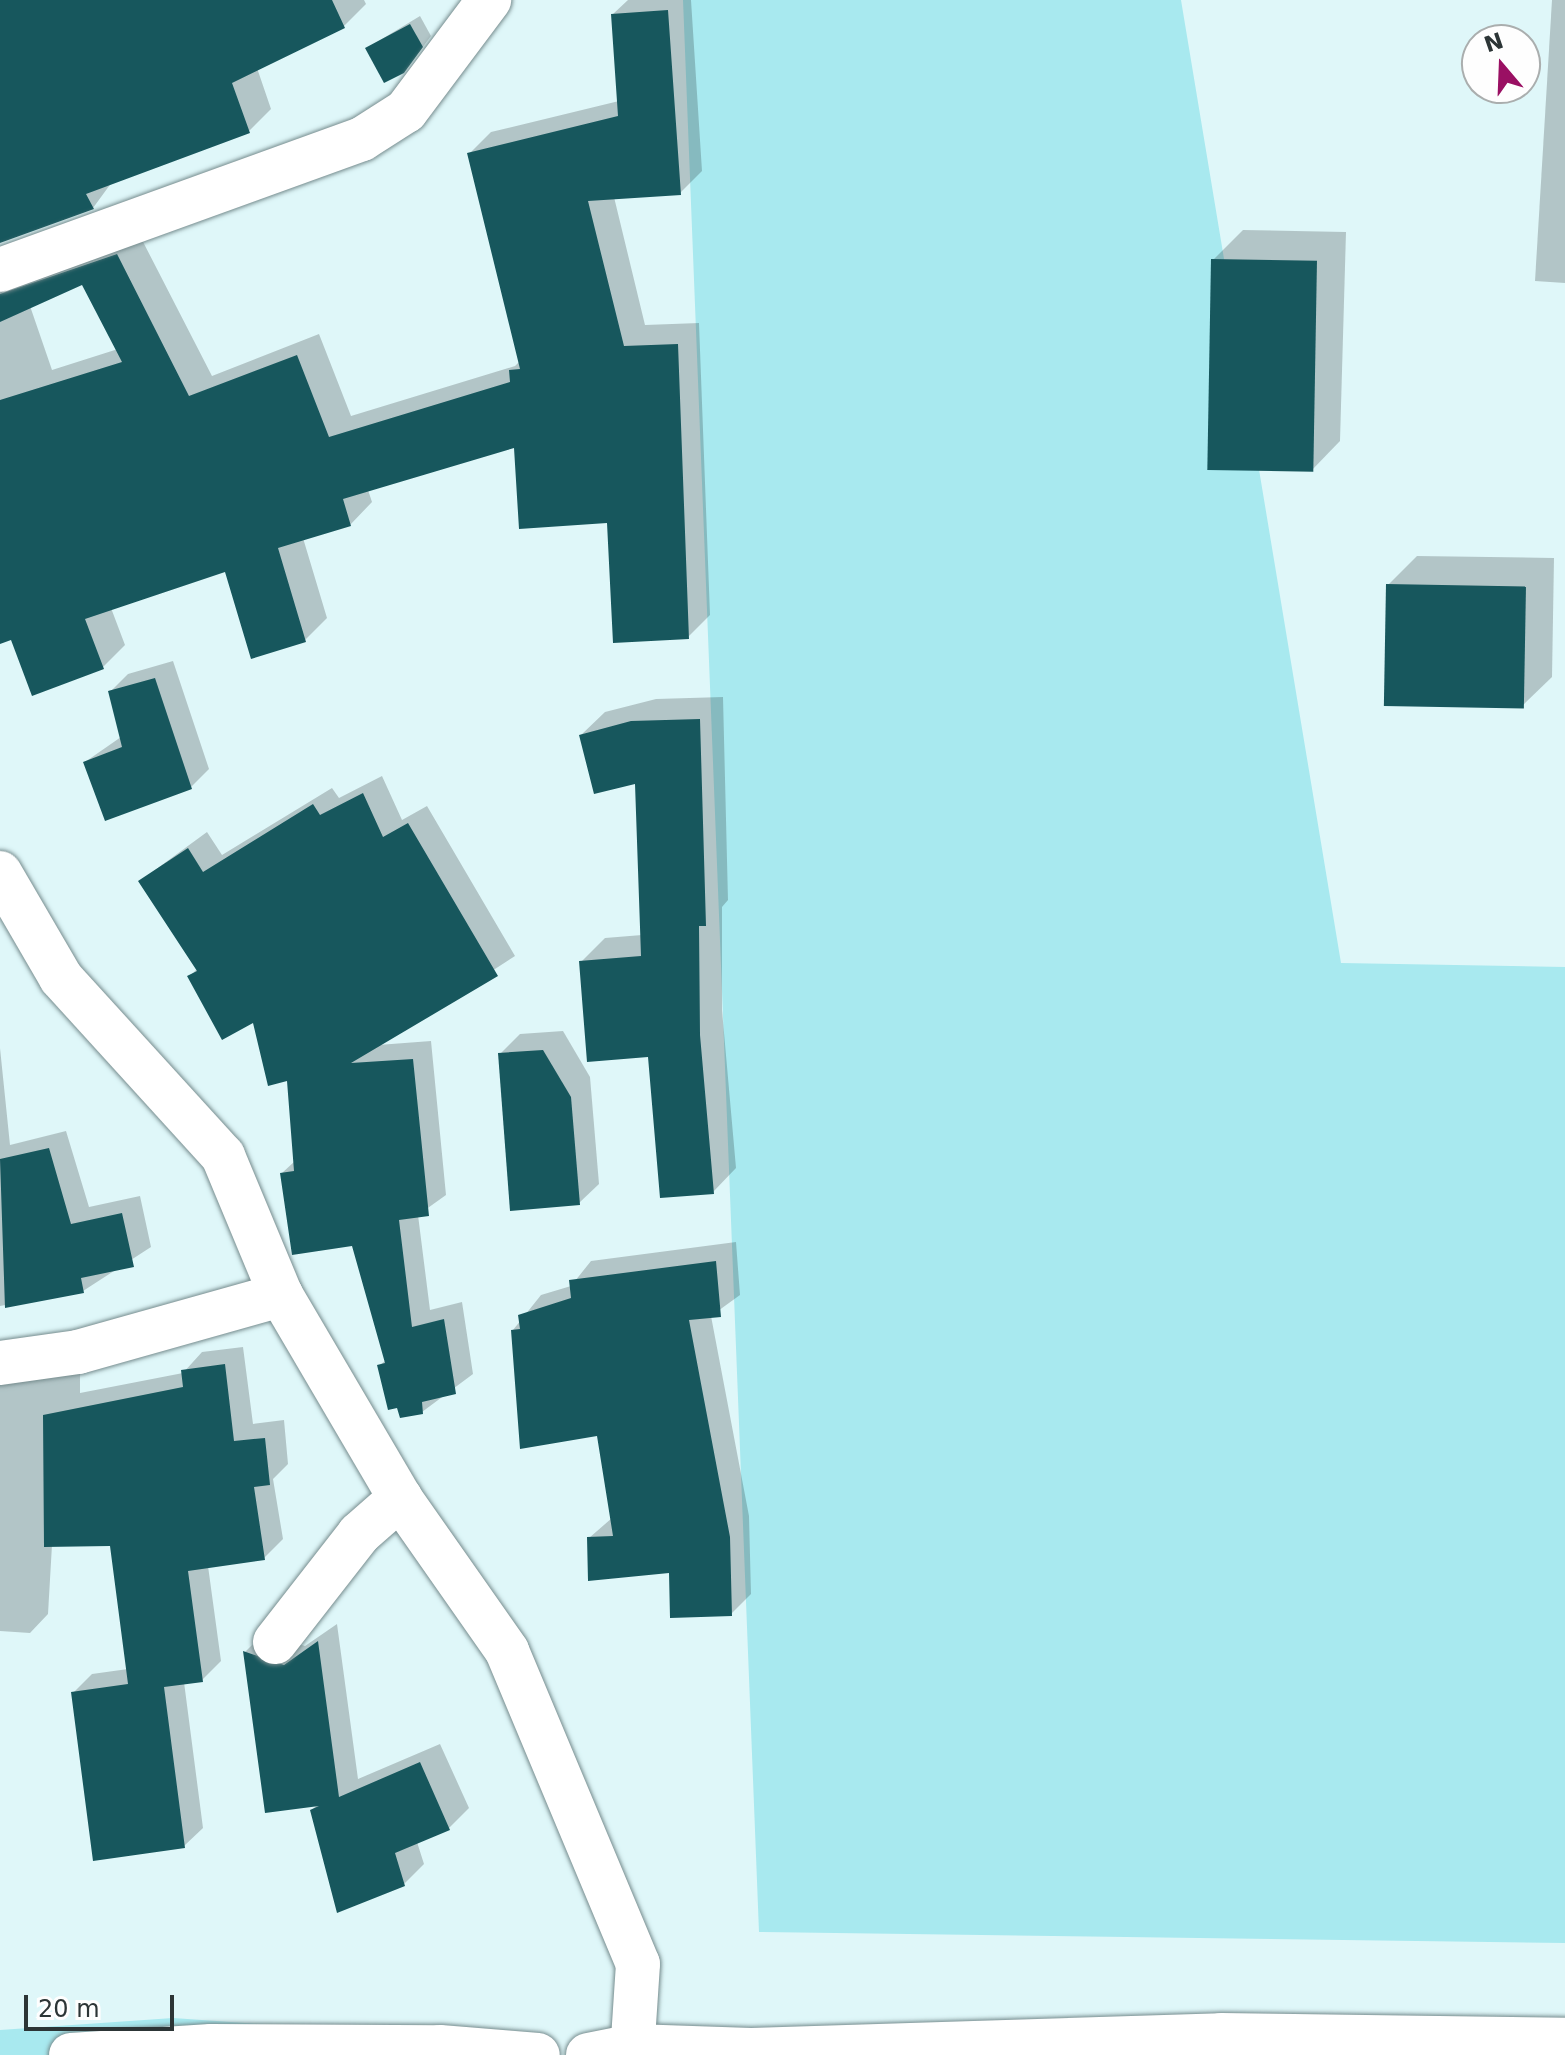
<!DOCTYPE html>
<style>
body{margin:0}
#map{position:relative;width:1565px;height:2055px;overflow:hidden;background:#dff7f9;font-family:"DejaVu Sans",sans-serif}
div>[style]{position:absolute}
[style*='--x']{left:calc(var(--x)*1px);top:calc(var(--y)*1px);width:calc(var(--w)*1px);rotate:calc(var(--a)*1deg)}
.green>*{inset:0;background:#a8e9ef}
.shadow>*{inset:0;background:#0003}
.building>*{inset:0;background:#17575d;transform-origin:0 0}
.roads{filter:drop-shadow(0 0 2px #768c8e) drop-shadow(0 0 2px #768c8e)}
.street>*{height:44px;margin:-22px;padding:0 22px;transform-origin:22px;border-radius:22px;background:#fff}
span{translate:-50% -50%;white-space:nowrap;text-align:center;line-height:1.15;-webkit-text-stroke:8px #fefefe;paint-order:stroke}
.north{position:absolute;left:1461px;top:24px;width:80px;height:80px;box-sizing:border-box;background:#fefefe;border:2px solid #aaaeae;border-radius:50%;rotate:341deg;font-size:22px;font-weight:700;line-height:32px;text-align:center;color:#2c3536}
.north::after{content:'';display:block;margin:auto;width:28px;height:36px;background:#9a1063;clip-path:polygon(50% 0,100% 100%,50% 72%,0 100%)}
.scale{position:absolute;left:24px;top:1995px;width:150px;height:36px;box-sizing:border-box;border:4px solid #2c3536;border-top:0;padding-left:10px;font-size:24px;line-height:28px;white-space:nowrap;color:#2c3536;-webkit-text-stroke:6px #fefefe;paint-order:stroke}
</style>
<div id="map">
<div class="green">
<i style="clip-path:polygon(683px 0,1181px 0,1341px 963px,1565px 967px,1565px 1943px,759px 1932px)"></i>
<i style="clip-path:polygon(173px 2018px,275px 2025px,295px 2055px,0 2055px,0 2030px)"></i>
</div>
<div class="shadow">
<i style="clip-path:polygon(0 0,364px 0,366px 4px,344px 26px,257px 68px,271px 109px,249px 131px,112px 182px,93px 208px,0 241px)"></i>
<i style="clip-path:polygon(evenodd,628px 0,691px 0,702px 171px,680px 193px,614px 197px,645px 325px,699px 323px,710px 615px,688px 637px,609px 521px,516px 446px,368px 490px,372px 502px,350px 525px,303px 538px,327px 618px,305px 640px,226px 570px,111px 608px,125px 645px,103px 667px,12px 637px,0 641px,0 259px,139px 234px,212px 376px,319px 334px,351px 416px,515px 366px,520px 361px,469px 154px,491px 132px,619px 101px,613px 14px,628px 0,83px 282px,118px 349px,52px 370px,30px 306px,83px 282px)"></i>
<i style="clip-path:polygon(1552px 0,1565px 0,1565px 283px,1535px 281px)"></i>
<i style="clip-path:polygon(420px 16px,431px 36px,413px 60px,367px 48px)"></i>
<i style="clip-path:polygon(1243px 230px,1346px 232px,1340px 441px,1311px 471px,1213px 260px)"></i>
<i style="clip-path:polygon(1417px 556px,1554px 558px,1552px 677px,1522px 706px,1388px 585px)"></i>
<i style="clip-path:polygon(173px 661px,209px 769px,191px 787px,85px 762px,121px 737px,110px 692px,128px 674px)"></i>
<i style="clip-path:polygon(723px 697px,728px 900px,722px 907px,722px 1010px,736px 1168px,713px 1192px,650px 1055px,581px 962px,605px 938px,642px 935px,637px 781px,581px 735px,605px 712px,656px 699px)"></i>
<i style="clip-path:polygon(382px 776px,402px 820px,427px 806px,515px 956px,378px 1045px,431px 1041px,446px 1195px,418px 1215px,430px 1310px,462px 1302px,473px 1374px,422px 1412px,379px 1366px,386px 1360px,353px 1244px,282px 1173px,295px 1161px,289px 1079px,254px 1020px,189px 977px,198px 968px,140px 881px,207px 832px,222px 855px,332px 788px,339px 798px)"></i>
<i style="clip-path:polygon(563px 1031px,590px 1077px,599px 1184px,579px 1203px,500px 1054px,520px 1034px)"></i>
<i style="clip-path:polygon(0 1048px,10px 1145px,66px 1131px,89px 1207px,140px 1196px,151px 1247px,83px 1291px,0 1306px)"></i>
<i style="clip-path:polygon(736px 1242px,740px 1295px,711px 1316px,749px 1516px,751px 1594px,731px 1614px,671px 1571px,589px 1538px,612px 1518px,598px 1433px,513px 1330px,541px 1295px,571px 1286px,591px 1261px)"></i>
<i style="clip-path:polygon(243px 1347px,253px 1424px,284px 1420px,288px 1464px,273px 1479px,283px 1539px,264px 1558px,208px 1566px,221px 1661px,202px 1680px,184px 1682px,203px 1828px,184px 1846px,73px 1693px,92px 1674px,128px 1669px,112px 1544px,52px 1545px,48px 1614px,30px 1633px,0 1631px,0 1371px,80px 1372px,80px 1393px,183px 1373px,202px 1352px)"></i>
<i style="clip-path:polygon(337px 1624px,358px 1779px,440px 1744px,469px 1808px,449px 1828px,417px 1842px,424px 1864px,404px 1884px,312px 1810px,318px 1804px,245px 1652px,264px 1633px,305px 1646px)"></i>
</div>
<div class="building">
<i style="clip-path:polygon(0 0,332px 0,345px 28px,232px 83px,250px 133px,86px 194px,94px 209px,0 243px)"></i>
<i style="clip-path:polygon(668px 10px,681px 195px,588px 201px,624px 346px,678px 344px,689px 639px,613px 643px,607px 523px,519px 529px,514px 448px,343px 499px,351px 526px,278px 548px,306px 642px,251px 659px,225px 572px,85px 619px,104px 669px,32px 696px,11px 640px,0 644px,0 400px,122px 362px,82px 285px,0 322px,0 294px,117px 254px,189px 396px,297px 355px,329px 437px,510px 382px,509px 370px,520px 369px,467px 153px,618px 116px,611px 14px)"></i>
<i style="clip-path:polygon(410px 24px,423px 47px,404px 73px,384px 83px,365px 48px)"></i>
<i style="left:1211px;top:259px;width:106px;height:211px;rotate:1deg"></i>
<i style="left:1386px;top:584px;width:140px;height:122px;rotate:1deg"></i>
<i style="clip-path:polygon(155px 678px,192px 789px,105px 821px,83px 762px,122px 747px,108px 691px)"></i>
<i style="clip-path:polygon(700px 719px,706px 926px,699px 926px,700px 1035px,714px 1194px,660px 1198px,648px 1057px,587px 1062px,579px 961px,641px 956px,635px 784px,594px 794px,579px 735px,631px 721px)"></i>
<i style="clip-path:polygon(363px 793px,383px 837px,408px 823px,498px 976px,351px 1063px,413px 1059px,429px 1216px,399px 1220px,412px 1327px,444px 1319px,456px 1394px,422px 1402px,423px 1414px,400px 1418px,397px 1408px,388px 1410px,377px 1365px,385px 1363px,352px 1246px,292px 1255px,280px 1173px,294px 1171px,287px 1081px,268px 1086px,253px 1023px,222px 1040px,187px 976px,197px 971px,138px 881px,188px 848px,203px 872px,313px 804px,320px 815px)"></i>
<i style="clip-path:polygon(543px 1050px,571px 1097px,580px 1205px,510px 1211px,498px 1053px)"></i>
<i style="clip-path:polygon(49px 1148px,71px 1224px,122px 1213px,134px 1267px,81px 1278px,84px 1293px,5px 1308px,0 1159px)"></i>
<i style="clip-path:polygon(716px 1261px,721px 1317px,689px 1320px,730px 1537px,732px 1616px,670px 1618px,669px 1573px,588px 1581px,587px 1537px,613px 1536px,597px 1436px,520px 1449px,511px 1330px,520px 1329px,518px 1315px,571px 1298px,569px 1280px)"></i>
<i style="clip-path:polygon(225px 1364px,234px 1441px,265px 1438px,270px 1485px,254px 1487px,265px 1560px,188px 1571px,203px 1682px,164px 1687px,185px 1848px,93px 1861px,71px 1692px,128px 1684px,110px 1546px,44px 1547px,43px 1415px,183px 1387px,181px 1370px)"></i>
<i style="clip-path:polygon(318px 1641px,339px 1797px,420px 1762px,450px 1830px,395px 1853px,405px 1886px,337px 1913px,310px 1810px,319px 1806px,265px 1813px,243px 1651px,284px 1665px)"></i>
</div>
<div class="roads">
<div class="street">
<i style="--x:0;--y:270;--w:385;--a:-19.9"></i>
<i style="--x:362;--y:139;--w:52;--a:-32.5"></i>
<i style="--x:406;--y:111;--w:139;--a:-53.2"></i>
<i style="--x:0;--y:873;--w:121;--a:59.8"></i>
<i style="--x:61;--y:978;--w:241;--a:47.7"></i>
<i style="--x:223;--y:1156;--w:151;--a:67.4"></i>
<i style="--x:281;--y:1295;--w:235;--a:59.6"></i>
<i style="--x:400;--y:1498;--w:187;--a:55"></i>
<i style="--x:507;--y:1651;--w:339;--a:67.3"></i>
<i style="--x:638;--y:1964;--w:91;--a:93.8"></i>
<i style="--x:0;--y:1363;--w:79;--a:-8"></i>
<i style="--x:78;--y:1352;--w:211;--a:-15.7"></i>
<i style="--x:275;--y:1642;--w:137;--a:-52.1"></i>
<i style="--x:359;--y:1534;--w:55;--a:-41.3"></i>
<i style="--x:71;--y:2055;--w:140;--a:-3.7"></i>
<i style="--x:211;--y:2046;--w:229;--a:0.3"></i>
<i style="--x:440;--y:2047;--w:98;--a:4.7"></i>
<i style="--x:588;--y:2055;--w:46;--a:-11.3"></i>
<i style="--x:633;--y:2046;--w:118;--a:1.9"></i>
<i style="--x:751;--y:2050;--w:470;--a:-1.8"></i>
<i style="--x:1221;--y:2035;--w:344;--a:0.8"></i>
</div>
</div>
<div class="north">N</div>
<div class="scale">20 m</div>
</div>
